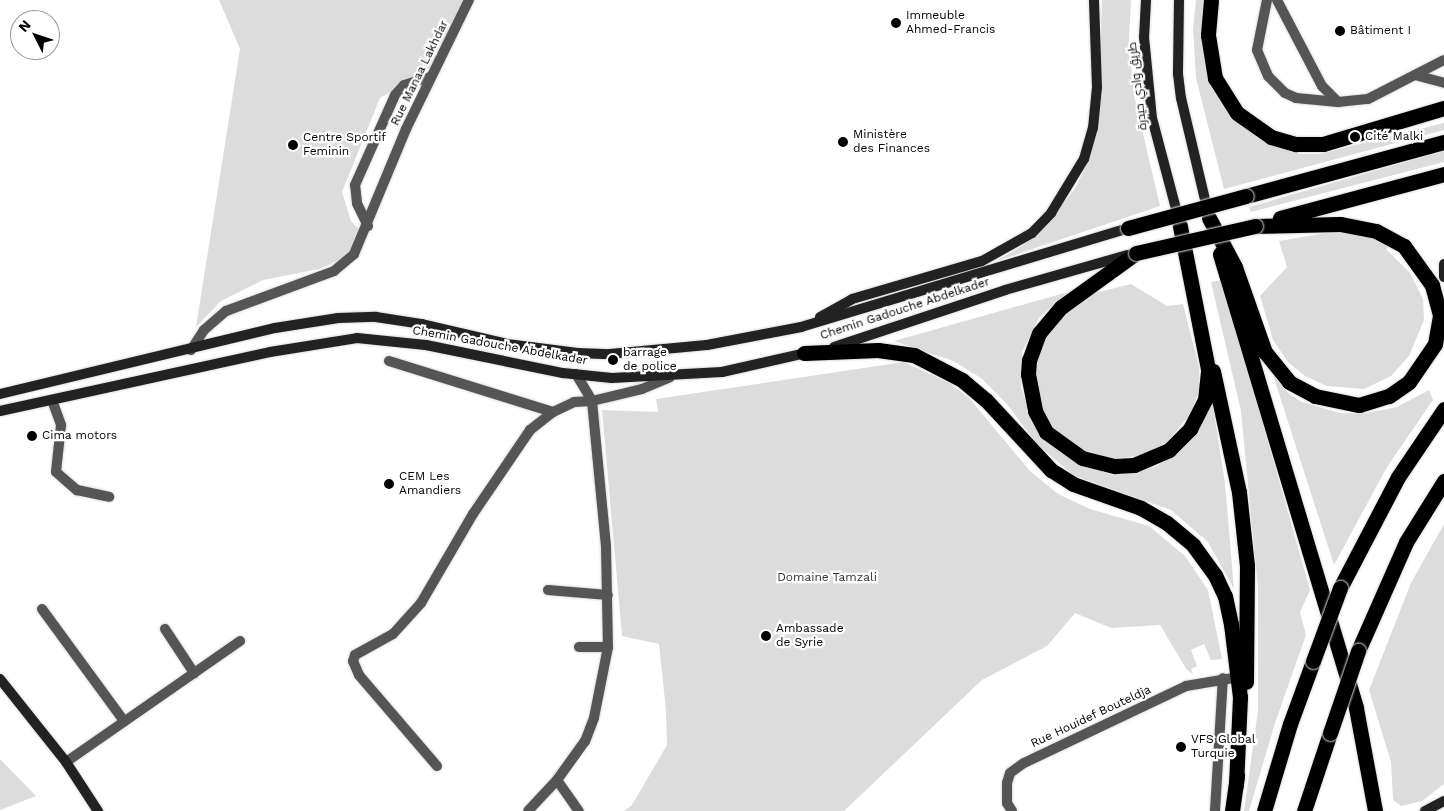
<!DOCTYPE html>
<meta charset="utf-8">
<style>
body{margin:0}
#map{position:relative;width:1444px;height:811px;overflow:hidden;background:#fff;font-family:"Work Sans",Cairo,sans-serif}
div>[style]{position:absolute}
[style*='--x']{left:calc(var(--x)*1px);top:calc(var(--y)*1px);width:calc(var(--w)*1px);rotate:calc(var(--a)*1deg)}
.green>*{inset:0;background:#dcdcdc}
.roads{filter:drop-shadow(0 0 1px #dbdbdb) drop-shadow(0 0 1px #dbdbdb)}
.street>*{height:10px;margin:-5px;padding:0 5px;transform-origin:5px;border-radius:5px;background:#555}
.secondary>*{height:10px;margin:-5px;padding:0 5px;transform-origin:5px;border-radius:5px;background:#222}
.highway>*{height:15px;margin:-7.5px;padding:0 7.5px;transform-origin:7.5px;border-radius:7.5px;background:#000}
.bridges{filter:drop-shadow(0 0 1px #dbdbdb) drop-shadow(0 0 1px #dbdbdb)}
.highway-bridge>*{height:15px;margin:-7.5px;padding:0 7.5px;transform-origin:7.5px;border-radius:7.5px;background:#000}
.dots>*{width:14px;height:14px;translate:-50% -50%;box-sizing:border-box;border:2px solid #fff;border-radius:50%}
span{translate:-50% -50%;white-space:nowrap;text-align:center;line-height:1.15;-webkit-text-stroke:4.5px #fff;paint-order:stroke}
.poi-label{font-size:12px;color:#000}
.left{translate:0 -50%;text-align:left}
.street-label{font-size:12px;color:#000}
.park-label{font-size:12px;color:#333}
.north{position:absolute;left:10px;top:10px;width:50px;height:50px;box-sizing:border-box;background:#fff;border:1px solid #999;border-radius:50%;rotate:311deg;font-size:14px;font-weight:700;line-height:20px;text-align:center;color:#000}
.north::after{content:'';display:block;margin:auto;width:18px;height:22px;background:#000;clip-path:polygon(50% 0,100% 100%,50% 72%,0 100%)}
</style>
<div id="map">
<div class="green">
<i style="clip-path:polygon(219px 0,466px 0,437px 63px,380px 98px,342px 192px,351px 221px,365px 236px,351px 255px,319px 269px,263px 280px,221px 301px,196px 327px,240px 49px)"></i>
<i style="clip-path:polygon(1102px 0,1131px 0,1129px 41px,1134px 95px,1160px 206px,997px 261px,1022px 246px,1044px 226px,1075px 189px,1086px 166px,1099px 110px)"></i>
<i style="clip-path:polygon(1196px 0,1204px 0,1202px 40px,1205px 64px,1212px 86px,1272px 143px,1300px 154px,1320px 154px,1444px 123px,1444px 130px,1224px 189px,1196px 78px,1193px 29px)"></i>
<i style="clip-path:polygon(1444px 151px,1444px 162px,1251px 212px,1249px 207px)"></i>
<i style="clip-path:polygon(1338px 231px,1360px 233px,1390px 245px,1386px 249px,1410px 273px,1423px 299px,1424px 320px,1409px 356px,1391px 376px,1364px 389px,1327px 386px,1305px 376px,1288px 362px,1273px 340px,1260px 296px,1287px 267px,1279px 241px)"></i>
<i style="clip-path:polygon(1222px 280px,1310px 590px,1300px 612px,1306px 635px,1275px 723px,1249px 811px,1244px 811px,1258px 711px,1258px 588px,1241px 411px,1211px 282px)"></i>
<i style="clip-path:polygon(1131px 284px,1167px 306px,1183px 304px,1199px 367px,1199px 391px,1191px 413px,1165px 444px,1141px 455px,1115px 459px,1088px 453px,1056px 432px,1041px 408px,1036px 370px,1041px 345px,1063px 314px,1095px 293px)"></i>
<i style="clip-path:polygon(1068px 292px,1039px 318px,1022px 352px,1021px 388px,1033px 424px,1052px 446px,1074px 462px,1113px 475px,1129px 474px,1157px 466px,1183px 449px,1200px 427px,1212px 401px,1225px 483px,1234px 589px,1208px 542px,1171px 510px,1073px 475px,1037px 444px,1006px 403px,981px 378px,953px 361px,894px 341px)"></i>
<i style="clip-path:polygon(904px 362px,949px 383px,969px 398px,1030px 471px,1058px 494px,1090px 509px,1149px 526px,1185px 556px,1208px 590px,1222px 659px,1211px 660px,1204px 644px,1191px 650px,1197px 666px,1191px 669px,1193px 674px,1187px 670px,1160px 625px,1111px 628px,1075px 613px,1047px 646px,982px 680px,844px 811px,624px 811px,632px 805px,667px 745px,666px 711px,659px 644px,622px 636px,602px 410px,658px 412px,656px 399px)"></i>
<i style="clip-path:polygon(1273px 375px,1289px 394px,1302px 402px,1340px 413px,1361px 414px,1397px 407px,1429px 390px,1433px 400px,1387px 467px,1334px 565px)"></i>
<i style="clip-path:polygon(1444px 524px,1444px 784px,1422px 801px,1401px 806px,1393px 800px,1391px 762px,1369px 690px,1411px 583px)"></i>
<i style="clip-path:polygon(0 759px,36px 796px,0 810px)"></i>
</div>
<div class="roads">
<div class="street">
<i style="--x:1267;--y:0;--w:51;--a:101.3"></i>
<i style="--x:1257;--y:50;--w:28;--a:67"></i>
<i style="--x:1268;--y:76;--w:24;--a:45"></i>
<i style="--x:1285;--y:93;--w:12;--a:24"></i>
<i style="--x:1296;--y:98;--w:42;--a:5.4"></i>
<i style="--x:1277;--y:0;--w:97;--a:62.4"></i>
<i style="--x:1322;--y:86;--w:23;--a:45"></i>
<i style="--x:1338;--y:102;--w:30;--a:-6"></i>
<i style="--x:1368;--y:99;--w:85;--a:-27.2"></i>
<i style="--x:1415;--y:75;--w:30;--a:15"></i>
<i style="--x:368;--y:226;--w:25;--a:-116"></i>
<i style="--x:357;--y:203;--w:18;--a:-96"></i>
<i style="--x:355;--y:185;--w:98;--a:-66"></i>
<i style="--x:395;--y:95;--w:13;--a:-48"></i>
<i style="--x:404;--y:85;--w:28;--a:-17"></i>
<i style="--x:191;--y:350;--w:24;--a:-57"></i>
<i style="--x:204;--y:330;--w:29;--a:-41"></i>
<i style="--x:226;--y:311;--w:115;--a:-20.3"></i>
<i style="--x:334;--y:271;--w:26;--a:-40"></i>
<i style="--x:354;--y:254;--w:135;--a:-67.4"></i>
<i style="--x:406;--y:129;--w:144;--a:-64"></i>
<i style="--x:389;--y:361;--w:172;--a:17.3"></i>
<i style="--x:576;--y:374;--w:31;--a:59"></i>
<i style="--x:592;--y:401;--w:51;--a:-13.5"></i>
<i style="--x:642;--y:389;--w:30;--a:-23"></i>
<i style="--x:52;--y:400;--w:27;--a:70"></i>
<i style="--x:61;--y:425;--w:47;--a:96.1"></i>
<i style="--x:56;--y:472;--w:28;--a:41"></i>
<i style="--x:77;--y:490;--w:33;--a:12"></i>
<i style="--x:548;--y:590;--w:60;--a:4.8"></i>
<i style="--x:42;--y:609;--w:139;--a:53.8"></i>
<i style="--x:165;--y:629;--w:53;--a:56.6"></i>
<i style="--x:579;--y:647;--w:29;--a:0"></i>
<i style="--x:66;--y:762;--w:212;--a:-34.8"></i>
<i style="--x:437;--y:766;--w:120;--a:-130.6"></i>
<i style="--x:359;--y:675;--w:15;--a:-113"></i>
<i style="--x:353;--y:661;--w:6;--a:-72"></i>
<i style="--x:355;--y:655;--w:43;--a:-28.9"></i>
<i style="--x:393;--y:634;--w:42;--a:-47.9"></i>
<i style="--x:421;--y:603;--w:103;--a:-59.7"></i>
<i style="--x:473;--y:514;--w:102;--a:-55.8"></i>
<i style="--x:530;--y:430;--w:29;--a:-38"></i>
<i style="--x:553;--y:412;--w:23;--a:-25"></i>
<i style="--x:574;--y:402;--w:18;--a:-3"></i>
<i style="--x:592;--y:401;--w:146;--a:84.5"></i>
<i style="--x:606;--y:546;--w:101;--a:88.9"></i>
<i style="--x:608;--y:647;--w:72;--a:101.2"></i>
<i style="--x:594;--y:718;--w:25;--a:111"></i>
<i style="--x:585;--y:741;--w:48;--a:125.7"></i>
<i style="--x:557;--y:780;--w:42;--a:133.1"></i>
<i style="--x:557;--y:780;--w:38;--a:55"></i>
<i style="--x:1012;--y:811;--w:9;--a:-122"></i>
<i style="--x:1007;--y:803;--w:20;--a:-90"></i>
<i style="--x:1007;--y:783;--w:10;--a:-73"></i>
<i style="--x:1010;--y:773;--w:17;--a:-36"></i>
<i style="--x:1024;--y:763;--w:179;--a:-25.4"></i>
<i style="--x:1186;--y:686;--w:54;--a:-9.6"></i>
<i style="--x:1215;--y:811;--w:133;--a:-86.6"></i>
</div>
<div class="secondary">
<i style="--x:1146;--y:0;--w:37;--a:93"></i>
<i style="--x:1144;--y:37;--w:81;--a:84.4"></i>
<i style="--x:1152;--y:118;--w:106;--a:75.2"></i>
<i style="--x:1179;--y:0;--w:74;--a:90.8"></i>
<i style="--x:1178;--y:74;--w:24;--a:83"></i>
<i style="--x:1181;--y:98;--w:117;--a:76.7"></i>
<i style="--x:1444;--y:264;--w:13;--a:90"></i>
<i style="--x:820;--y:317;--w:37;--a:-29"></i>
<i style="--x:852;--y:299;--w:135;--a:-16.3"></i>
<i style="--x:982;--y:261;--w:57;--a:-29.2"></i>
<i style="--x:1032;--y:233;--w:28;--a:-46"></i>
<i style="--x:1051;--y:213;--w:63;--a:-58.6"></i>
<i style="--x:1084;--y:159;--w:32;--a:-74"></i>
<i style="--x:1093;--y:128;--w:41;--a:-84.4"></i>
<i style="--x:1097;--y:87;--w:87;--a:-92"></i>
<i style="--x:834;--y:347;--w:180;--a:-18.4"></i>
<i style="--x:1005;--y:290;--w:128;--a:-15.9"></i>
<i style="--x:0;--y:394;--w:283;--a:-13.5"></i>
<i style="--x:275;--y:328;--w:64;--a:-9"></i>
<i style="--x:338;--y:318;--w:38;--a:-2"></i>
<i style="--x:376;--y:317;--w:47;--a:8.7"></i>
<i style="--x:422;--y:324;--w:87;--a:13.2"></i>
<i style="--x:507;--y:344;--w:71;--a:7.3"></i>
<i style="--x:577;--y:353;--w:33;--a:2"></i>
<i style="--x:610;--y:354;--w:97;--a:-5.3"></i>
<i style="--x:707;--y:345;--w:96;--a:-10.8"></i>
<i style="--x:801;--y:327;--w:342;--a:-16.8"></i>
<i style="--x:0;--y:411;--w:276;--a:-12.3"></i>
<i style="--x:270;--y:352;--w:88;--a:-9.1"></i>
<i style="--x:357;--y:338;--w:69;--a:5.8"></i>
<i style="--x:426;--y:345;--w:140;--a:11.6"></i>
<i style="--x:563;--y:373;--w:49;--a:5.8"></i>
<i style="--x:612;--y:378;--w:110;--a:-3.1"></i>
<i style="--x:722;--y:372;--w:90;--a:-12.8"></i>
<i style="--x:0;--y:679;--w:106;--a:51.5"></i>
<i style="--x:66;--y:762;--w:59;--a:56.9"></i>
<i style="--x:1425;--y:811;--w:21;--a:-28"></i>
</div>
<div class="highway">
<i style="--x:1211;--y:0;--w:35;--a:95"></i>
<i style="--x:1208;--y:35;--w:44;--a:80.8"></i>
<i style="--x:1215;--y:78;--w:41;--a:57.8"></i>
<i style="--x:1237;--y:113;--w:42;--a:35.2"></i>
<i style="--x:1271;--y:137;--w:26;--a:16"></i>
<i style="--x:1296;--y:144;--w:27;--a:0"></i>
<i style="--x:1323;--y:144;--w:126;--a:-16.6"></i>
<i style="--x:1246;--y:196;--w:205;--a:-15.3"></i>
<i style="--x:1209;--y:218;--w:55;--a:62"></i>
<i style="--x:1235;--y:267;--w:90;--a:70.6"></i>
<i style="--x:1265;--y:352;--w:38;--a:51"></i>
<i style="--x:1289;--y:382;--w:30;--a:28"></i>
<i style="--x:1315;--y:396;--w:45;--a:11.6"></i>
<i style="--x:1359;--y:405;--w:31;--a:-17"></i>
<i style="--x:1389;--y:396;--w:24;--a:-35"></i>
<i style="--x:1409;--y:382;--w:46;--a:-55.6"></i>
<i style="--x:1435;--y:344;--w:29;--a:-80"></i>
<i style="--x:1440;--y:315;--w:31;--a:-105"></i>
<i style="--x:1432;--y:285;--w:48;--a:-125.7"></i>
<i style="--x:1404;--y:246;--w:32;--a:-152"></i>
<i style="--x:1376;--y:231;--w:37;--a:-169"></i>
<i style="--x:1340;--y:224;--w:85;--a:178.7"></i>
<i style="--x:1280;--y:218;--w:170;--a:-15"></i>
<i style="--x:1136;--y:253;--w:92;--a:144.2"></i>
<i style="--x:1061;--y:307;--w:34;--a:130"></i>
<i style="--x:1039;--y:333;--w:29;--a:110"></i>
<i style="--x:1029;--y:360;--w:14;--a:94"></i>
<i style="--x:1028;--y:374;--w:38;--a:79"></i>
<i style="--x:1035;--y:411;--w:24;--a:62"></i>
<i style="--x:1046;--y:432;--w:44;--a:35.8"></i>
<i style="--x:1082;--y:458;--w:34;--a:14"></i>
<i style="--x:1115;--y:466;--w:19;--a:-3"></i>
<i style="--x:1134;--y:465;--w:38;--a:-23"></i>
<i style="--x:1169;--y:450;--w:30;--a:-45"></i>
<i style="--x:1190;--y:429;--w:33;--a:-63"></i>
<i style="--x:1205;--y:400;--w:31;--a:-84"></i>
<i style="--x:1208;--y:369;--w:146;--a:-101.1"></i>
<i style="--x:1220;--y:254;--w:474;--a:73.3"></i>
<i style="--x:1356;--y:708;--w:105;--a:79.5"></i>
<i style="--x:804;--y:353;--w:74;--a:-2.3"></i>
<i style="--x:878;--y:350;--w:36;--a:8"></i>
<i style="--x:914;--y:355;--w:54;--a:27.5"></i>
<i style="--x:962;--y:380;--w:31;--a:40"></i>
<i style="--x:986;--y:400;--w:96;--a:47.1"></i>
<i style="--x:1051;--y:470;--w:26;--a:32"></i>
<i style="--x:1073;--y:484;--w:72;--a:19.4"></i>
<i style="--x:1141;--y:508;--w:30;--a:30"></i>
<i style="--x:1167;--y:523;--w:34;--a:40"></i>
<i style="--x:1193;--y:545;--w:37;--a:54"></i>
<i style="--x:1215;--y:575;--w:23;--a:65"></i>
<i style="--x:1225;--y:596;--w:29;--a:78"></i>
<i style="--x:1231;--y:624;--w:74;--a:83"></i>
<i style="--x:1240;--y:697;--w:88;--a:92.6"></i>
<i style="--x:1213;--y:371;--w:124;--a:77.9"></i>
<i style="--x:1239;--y:492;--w:74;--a:83.8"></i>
<i style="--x:1247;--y:566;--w:116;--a:90.5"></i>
<i style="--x:1340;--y:588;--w:125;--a:-62.4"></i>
<i style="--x:1398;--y:477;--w:82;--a:-55.9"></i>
<i style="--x:1358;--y:651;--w:119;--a:-66.2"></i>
<i style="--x:1406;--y:542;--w:72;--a:-58.1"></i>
<i style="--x:1232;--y:811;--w:36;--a:-82"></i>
<i style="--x:1264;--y:811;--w:91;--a:-73.4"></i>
<i style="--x:1290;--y:724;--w:67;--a:-69.9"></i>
<i style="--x:1304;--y:811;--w:82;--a:-71.6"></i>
</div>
</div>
<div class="bridges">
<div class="highway-bridge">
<i style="--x:1128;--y:228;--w:122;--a:-15.2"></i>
<i style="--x:1136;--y:253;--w:122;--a:-12.8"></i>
<i style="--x:1313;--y:661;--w:78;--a:-69.7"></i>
<i style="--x:1330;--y:733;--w:87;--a:-71.1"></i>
</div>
</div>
<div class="dots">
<i style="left:896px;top:23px;background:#000"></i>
<i style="left:1340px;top:31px;background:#000"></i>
<i style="left:1355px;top:137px;background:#000"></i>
<i style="left:843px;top:142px;background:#000"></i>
<i style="left:293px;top:145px;background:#000"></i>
<i style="left:613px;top:360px;background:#000"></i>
<i style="left:32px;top:436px;background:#000"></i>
<i style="left:389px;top:484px;background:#000"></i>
<i style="left:766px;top:636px;background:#000"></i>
<i style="left:1181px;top:747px;background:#000"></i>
</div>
<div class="poi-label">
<span class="left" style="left:906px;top:23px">Immeuble<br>Ahmed-Francis</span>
<span class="left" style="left:1350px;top:31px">Bâtiment I</span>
<span class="left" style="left:853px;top:142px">Ministère<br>des Finances</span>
<span class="left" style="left:1365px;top:137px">Cité Malki</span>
<span class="left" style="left:303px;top:145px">Centre Sportif<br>Feminin</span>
<span class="left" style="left:623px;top:360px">barrage<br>de police</span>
<span class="left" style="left:42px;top:436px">Cima motors</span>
<span class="left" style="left:399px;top:484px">CEM Les<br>Amandiers</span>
<span class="left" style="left:776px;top:636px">Ambassade<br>de Syrie</span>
<span class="left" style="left:1191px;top:747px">VFS Global<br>Turquie</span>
</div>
<div class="street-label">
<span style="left:420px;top:73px;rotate:-64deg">Rue Manaa Lakhdar</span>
<span style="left:1138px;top:86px;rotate:-97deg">طريق وادي حيدرة</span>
<span style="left:905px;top:309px;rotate:-18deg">Chemin Gadouche Abdelkader</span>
<span style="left:500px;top:346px;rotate:10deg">Chemin Gadouche Abdelkader</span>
<span style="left:1091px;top:717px;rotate:-25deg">Rue Houidef Bouteldja</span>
</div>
<div class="park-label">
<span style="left:827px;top:578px">Domaine Tamzali</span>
</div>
<div class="north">N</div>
</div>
